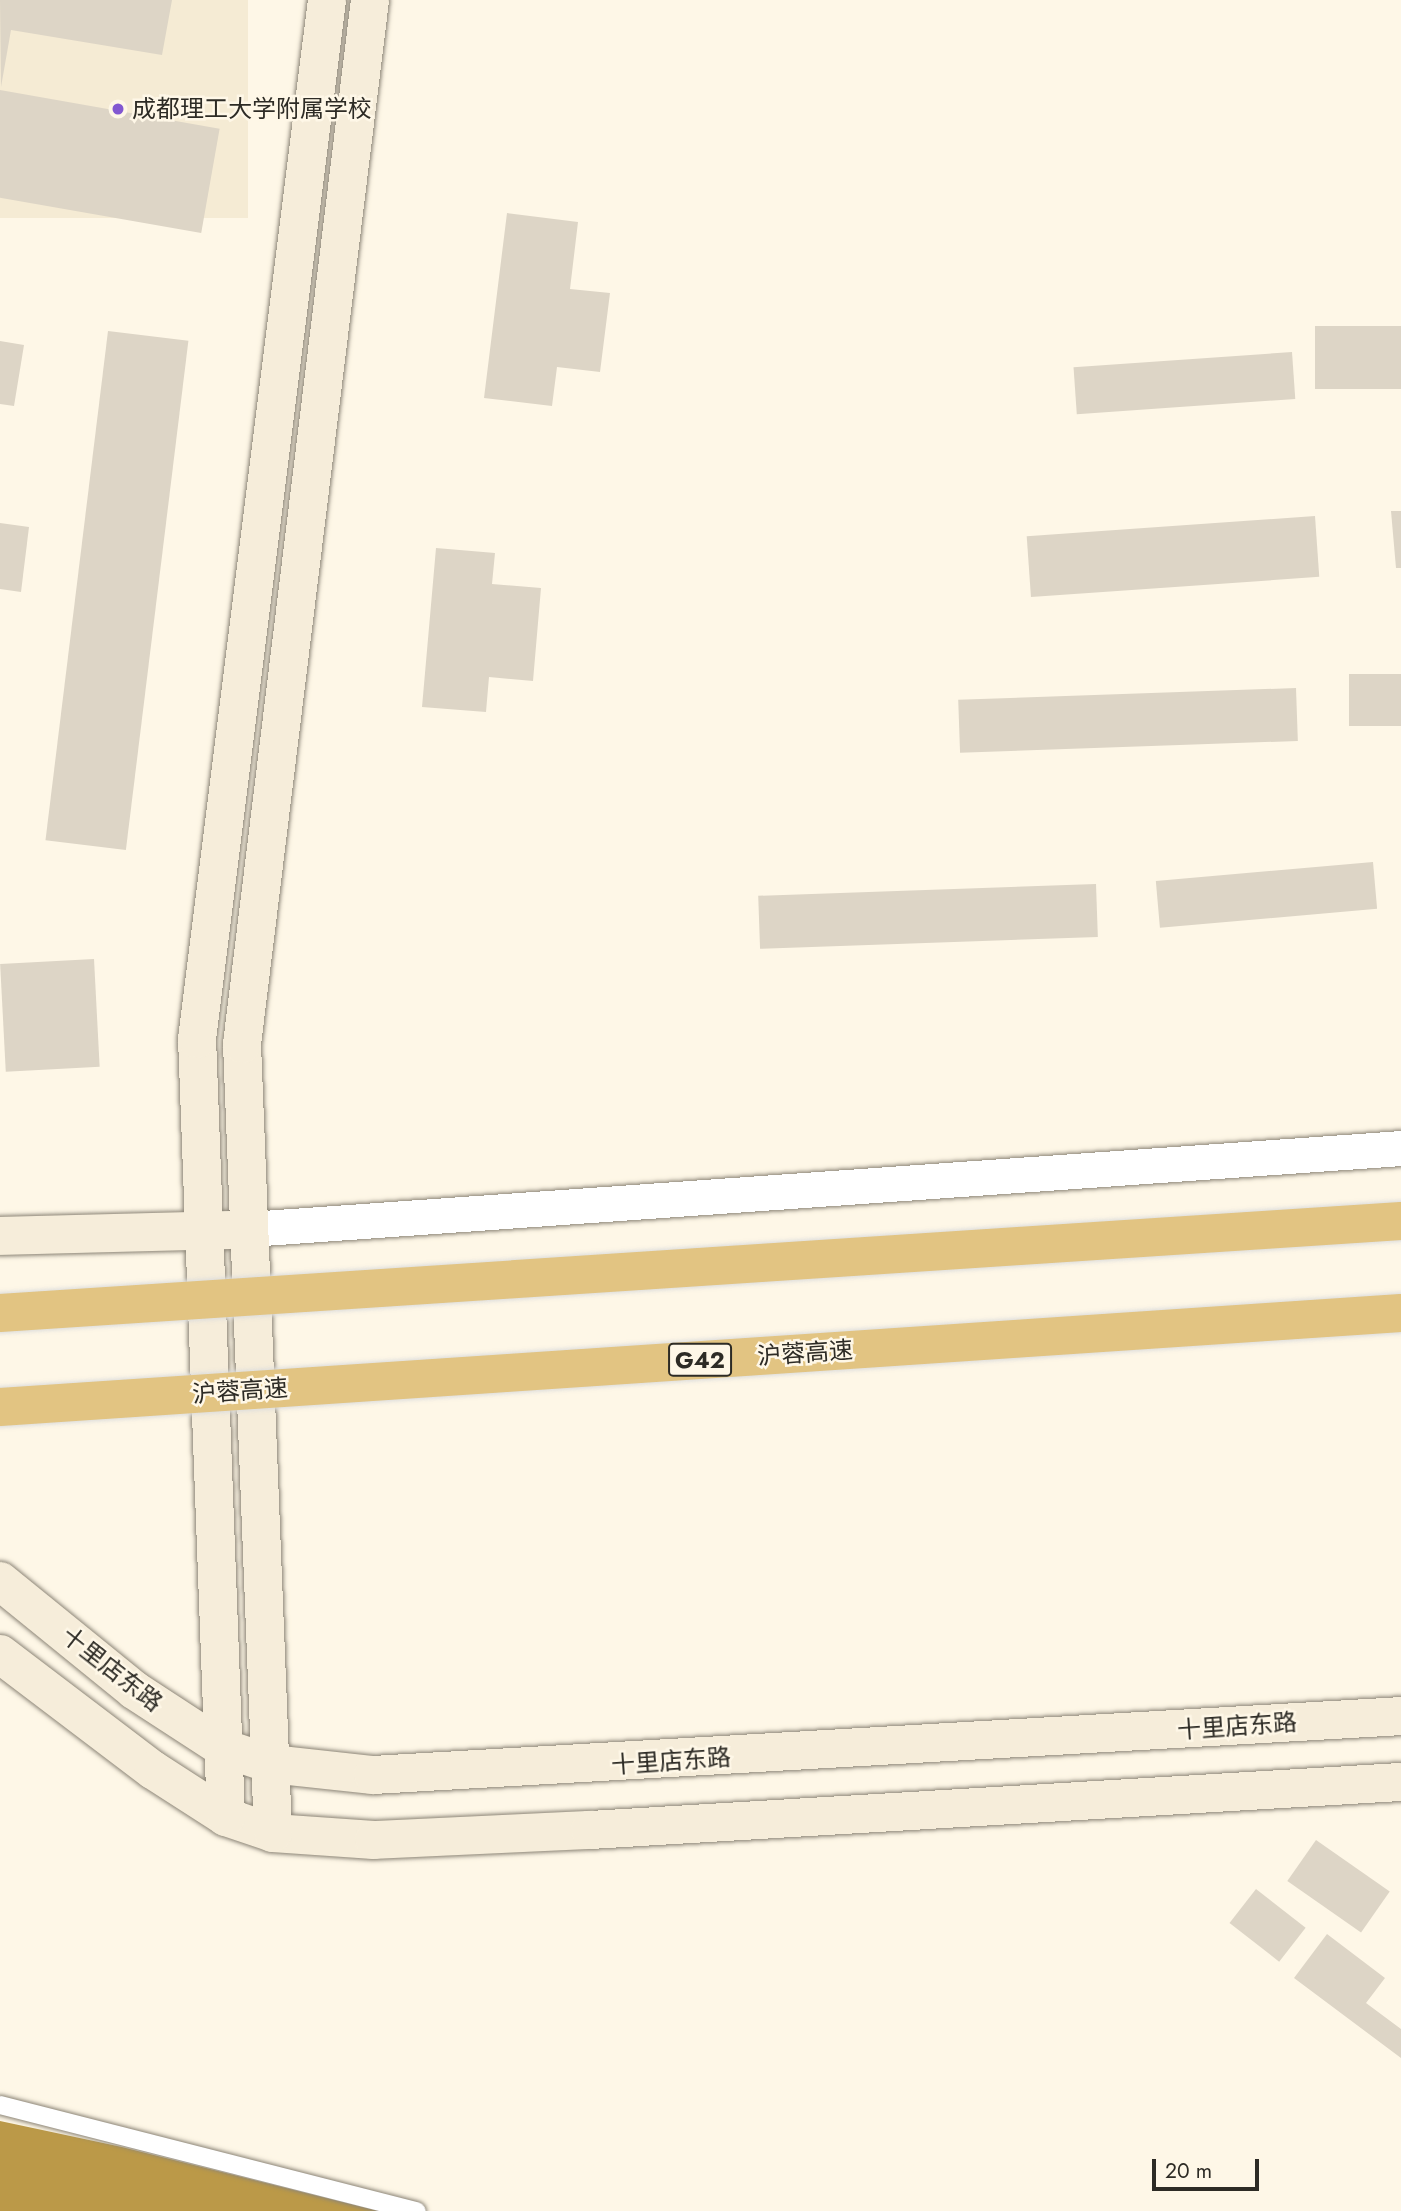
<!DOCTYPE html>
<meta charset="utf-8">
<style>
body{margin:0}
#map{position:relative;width:1401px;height:2211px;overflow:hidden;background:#fef7e7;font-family:Jost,"Noto Sans SC",sans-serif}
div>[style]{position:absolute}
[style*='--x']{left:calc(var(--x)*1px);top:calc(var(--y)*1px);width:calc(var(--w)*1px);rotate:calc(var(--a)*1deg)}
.built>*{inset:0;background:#f5ebd4;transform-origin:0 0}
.water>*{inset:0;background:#bb9948}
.building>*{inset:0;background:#ddd5c6;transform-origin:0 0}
.roads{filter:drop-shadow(0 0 2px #8c8577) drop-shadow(0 0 2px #8c8577)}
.lane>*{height:18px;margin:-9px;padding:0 9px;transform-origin:9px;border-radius:9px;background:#fff}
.street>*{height:35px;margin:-17.5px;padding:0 17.5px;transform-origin:17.5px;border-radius:17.5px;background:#fff}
.secondary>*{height:38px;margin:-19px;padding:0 19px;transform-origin:19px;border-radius:19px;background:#f6edda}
.bridges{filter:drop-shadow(0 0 2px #dddddc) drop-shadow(0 0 2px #dddddc)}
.highway-bridge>*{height:38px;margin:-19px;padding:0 19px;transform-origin:19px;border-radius:19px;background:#e2c482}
.dots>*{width:19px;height:19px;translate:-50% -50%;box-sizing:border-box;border:4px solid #fef7e7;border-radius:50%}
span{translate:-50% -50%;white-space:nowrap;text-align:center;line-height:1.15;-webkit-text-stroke:5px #fef7e7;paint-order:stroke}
.shield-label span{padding:2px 5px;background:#fef7e7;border:2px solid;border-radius:5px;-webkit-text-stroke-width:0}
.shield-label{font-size:23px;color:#2d2b25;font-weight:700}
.poi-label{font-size:24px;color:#2d2b25}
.left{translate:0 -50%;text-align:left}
.street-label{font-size:24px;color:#2d2b25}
.scale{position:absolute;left:1152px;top:2159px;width:107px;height:32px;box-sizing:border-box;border:4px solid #2d2b25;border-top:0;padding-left:9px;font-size:21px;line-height:24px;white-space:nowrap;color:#2d2b25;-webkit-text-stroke:5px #fef7e7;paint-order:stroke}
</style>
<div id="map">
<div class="built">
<i style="left:0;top:0;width:248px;height:218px"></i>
</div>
<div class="water">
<i style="clip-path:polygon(0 2121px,122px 2147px,378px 2211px,0 2211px)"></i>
</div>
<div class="building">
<i style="clip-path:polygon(0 0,172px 0,162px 55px,11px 30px,1px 87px)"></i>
<i style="left:0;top:90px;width:223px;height:106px;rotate:10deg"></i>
<i style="clip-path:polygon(507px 213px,578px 222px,570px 289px,610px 293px,600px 372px,557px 367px,552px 406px,484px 398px)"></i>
<i style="left:1401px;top:326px;width:63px;height:86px;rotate:90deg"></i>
<i style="left:108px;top:331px;width:81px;height:513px;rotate:7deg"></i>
<i style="clip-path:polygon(0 341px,24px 345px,14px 406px,0 404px)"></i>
<i style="left:1292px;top:352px;width:47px;height:219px;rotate:86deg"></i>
<i style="clip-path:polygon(1391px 511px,1401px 511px,1401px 568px,1396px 568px)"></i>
<i style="left:1315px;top:516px;width:61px;height:289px;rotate:86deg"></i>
<i style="clip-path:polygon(0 523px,29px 527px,21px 592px,0 589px)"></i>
<i style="clip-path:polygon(436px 548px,495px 553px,492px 584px,541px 588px,533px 681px,489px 677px,486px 712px,422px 707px)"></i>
<i style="left:1401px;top:674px;width:52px;height:52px;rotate:90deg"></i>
<i style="left:1296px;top:688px;width:53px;height:338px;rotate:88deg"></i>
<i style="left:1373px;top:862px;width:47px;height:218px;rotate:85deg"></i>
<i style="left:1096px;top:884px;width:53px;height:338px;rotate:88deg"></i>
<i style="left:94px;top:959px;width:108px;height:94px;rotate:87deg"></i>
<i style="left:1316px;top:1840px;width:90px;height:50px;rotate:35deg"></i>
<i style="left:1256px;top:1889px;width:63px;height:43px;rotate:38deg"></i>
<i style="clip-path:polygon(1327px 1934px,1385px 1978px,1366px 2003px,1401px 2029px,1401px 2058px,1294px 1978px)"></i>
</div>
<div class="roads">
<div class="lane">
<i style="--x:0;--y:2105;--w:430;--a:14.3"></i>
</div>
<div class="street">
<i style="--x:249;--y:1229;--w:1155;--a:-4.02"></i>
</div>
<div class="secondary">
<i style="--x:0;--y:1236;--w:230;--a:-1.5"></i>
<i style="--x:0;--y:1581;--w:173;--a:39.1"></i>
<i style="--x:134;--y:1690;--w:106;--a:33.1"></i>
<i style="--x:223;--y:1748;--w:51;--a:18.4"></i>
<i style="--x:271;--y:1764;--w:103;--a:6.2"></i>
<i style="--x:373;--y:1775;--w:1030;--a:-3.28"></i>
<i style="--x:0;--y:1654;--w:192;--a:37.2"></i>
<i style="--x:153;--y:1770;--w:87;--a:32.8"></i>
<i style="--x:226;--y:1817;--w:50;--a:18.8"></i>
<i style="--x:273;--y:1833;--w:101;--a:4"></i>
<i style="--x:374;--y:1840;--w:216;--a:-2.7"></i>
<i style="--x:590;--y:1830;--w:812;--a:-3.39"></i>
<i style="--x:226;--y:1817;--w:779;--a:-92.13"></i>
<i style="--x:197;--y:1039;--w:1047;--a:-82.87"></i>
<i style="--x:273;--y:1833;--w:790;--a:-92.25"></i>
<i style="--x:242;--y:1044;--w:1052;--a:-83.01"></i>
</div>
</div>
<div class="bridges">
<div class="highway-bridge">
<i style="--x:0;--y:1313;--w:1404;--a:-3.76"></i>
<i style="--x:0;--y:1407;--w:1404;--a:-3.84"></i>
</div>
</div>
<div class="dots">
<i style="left:118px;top:109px;background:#8258d1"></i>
</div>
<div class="shield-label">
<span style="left:700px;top:1360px">G42</span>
</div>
<div class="poi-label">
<span class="left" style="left:132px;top:109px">成都理工大学附属学校</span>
</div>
<div class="street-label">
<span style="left:805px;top:1353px;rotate:-4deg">沪蓉高速</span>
<span style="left:240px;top:1391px;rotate:-4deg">沪蓉高速</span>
<span style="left:112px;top:1669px;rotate:38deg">十里店东路</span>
<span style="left:1237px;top:1726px;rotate:-4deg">十里店东路</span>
<span style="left:671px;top:1761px;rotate:-4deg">十里店东路</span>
</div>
<div class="scale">20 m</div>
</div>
